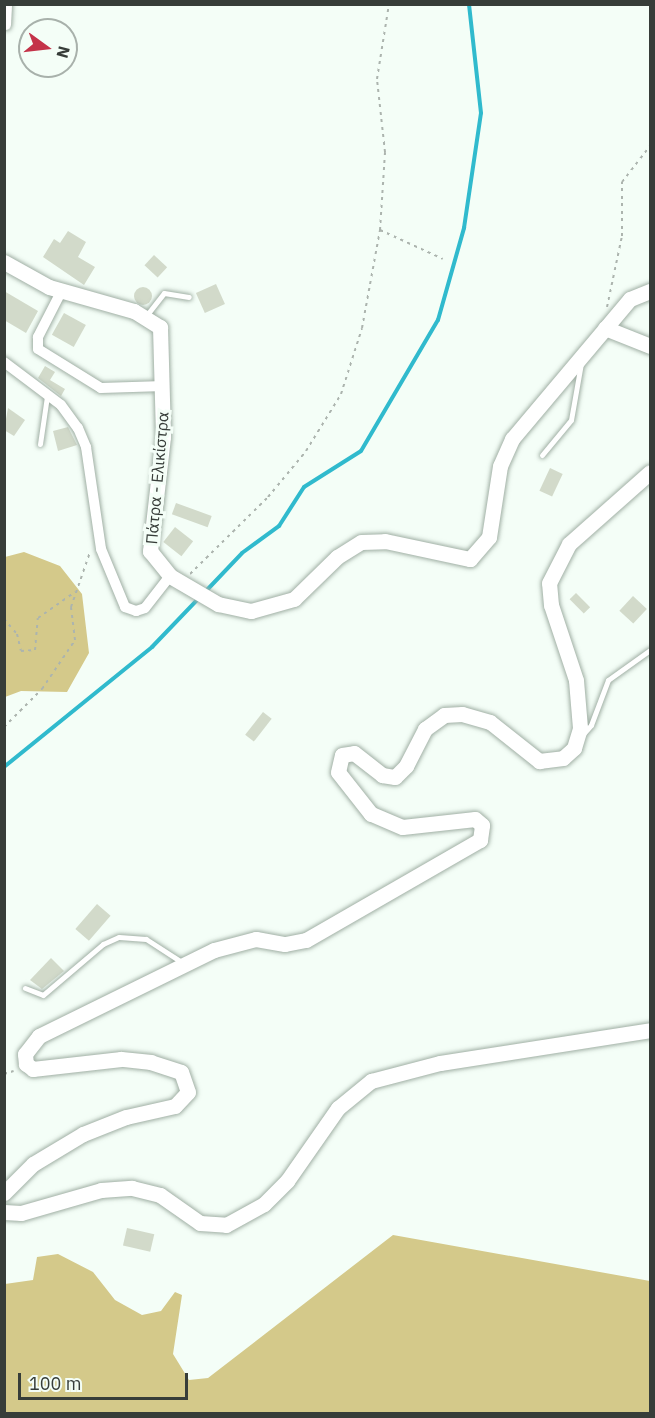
<!DOCTYPE html>
<meta charset="utf-8">
<style>
body{margin:0}
#map{position:relative;width:655px;height:1418px;overflow:hidden;background:#f4fef7;font-family:"IBM Plex Sans",sans-serif}
div>[style]{position:absolute}
[style*='--x']{left:calc(var(--x)*1px);top:calc(var(--y)*1px);width:calc(var(--w)*1px);rotate:calc(var(--a)*1deg)}
.green>*{inset:0;background:#d4c98a}
.stream>*{height:4px;margin:-2px;padding:0 2px;transform-origin:2px;border-radius:2px;background:#30bacd}
.building>*{inset:0;background:#d2daca;transform-origin:0 0}
.round{border-radius:50%}
.path>*{height:2px;margin-top:-1px;transform-origin:0;background:repeating-linear-gradient(90deg,#acb4ae 0 3px,transparent 0 7.5px)}
.roads{filter:drop-shadow(0 0 2px #a0afa4) drop-shadow(0 0 2px #a0afa4)}
.lane>*{height:5px;margin:-2.5px;padding:0 2.5px;transform-origin:2.5px;border-radius:2.5px;background:#fff}
.street>*{height:10px;margin:-5px;padding:0 5px;transform-origin:5px;border-radius:5px;background:#fff}
.secondary>*{height:15px;margin:-7.5px;padding:0 7.5px;transform-origin:7.5px;border-radius:7.5px;background:#fff}
span{translate:-50% -50%;white-space:nowrap;text-align:center;line-height:1.15;-webkit-text-stroke:6px #f4fef7;paint-order:stroke}
.street-label{font-size:16px;color:#373d39}
.frame{position:absolute;inset:0;border:6px solid #373d39;pointer-events:none}
.north{position:absolute;left:18px;top:18px;width:60px;height:60px;box-sizing:border-box;background:#f4fef7;border:2px solid #a8b1ab;border-radius:50%;rotate:105deg;font-size:16px;font-weight:700;line-height:24px;text-align:center;color:#373d39}
.north::after{content:'';display:block;margin:auto;width:21px;height:27px;background:#c43349;clip-path:polygon(50% 0,100% 100%,50% 72%,0 100%)}
.scale{position:absolute;left:18px;top:1373px;width:170px;height:27px;box-sizing:border-box;border:3px solid #373d39;border-top:0;padding-left:8px;font-size:18px;line-height:21px;white-space:nowrap;color:#373d39;-webkit-text-stroke:4px #f4fef7;paint-order:stroke}
</style>
<div id="map">
<div class="green">
<i style="clip-path:polygon(24px 552px,60px 566px,82px 594px,89px 653px,67px 692px,21px 691px,5px 697px,5px 557px)"></i>
<i style="clip-path:polygon(393px 1235px,650px 1281px,650px 1413px,5px 1413px,5px 1284px,33px 1280px,37px 1257px,58px 1254px,93px 1272px,115px 1300px,142px 1315px,161px 1311px,175px 1292px,182px 1295px,173px 1354px,189px 1380px,208px 1378px)"></i>
</div>
<div class="stream">
<i style="--x:206;--y:591;--w:52;--a:-46.5"></i>
<i style="--x:242;--y:553;--w:46;--a:-36.1"></i>
<i style="--x:279;--y:526;--w:46;--a:-57.3"></i>
<i style="--x:304;--y:487;--w:67;--a:-32.3"></i>
<i style="--x:361;--y:451;--w:152;--a:-59.6"></i>
<i style="--x:438;--y:320;--w:96;--a:-74.2"></i>
<i style="--x:464;--y:228;--w:116;--a:-81.6"></i>
<i style="--x:481;--y:113;--w:110;--a:-96.3"></i>
<i style="--x:4;--y:767;--w:191;--a:-39"></i>
<i style="--x:152;--y:647;--w:68;--a:-46.2"></i>
</div>
<div class="building">
<i style="clip-path:polygon(68px 231px,86px 242px,78px 257px,95px 267px,84px 285px,43px 257px,54px 239px,60px 243px)"></i>
<i style="left:154px;top:255px;width:18px;height:14px;rotate:43deg"></i>
<i style="left:216px;top:284px;width:22px;height:22px;rotate:66deg"></i>
<i class="round" style="left:134px;top:287px;width:18px;height:18px"></i>
<i style="clip-path:polygon(4px 291px,38px 311px,26px 333px,4px 320px)"></i>
<i style="left:64px;top:313px;width:25px;height:25px;rotate:29deg"></i>
<i style="clip-path:polygon(45px 366px,55px 372px,50px 380px,65px 389px,61px 396px,38px 378px)"></i>
<i style="clip-path:polygon(8px 408px,25px 420px,14px 436px,4px 430px)"></i>
<i style="clip-path:polygon(68px 427px,77px 445px,58px 451px,53px 431px)"></i>
<i style="left:550px;top:468px;width:14px;height:25px;rotate:25deg"></i>
<i style="left:176px;top:503px;width:38px;height:12px;rotate:20deg"></i>
<i style="left:175px;top:527px;width:23px;height:19px;rotate:38deg"></i>
<i style="left:576px;top:593px;width:20px;height:9px;rotate:45deg"></i>
<i style="left:633px;top:596px;width:19px;height:20px;rotate:43deg"></i>
<i style="left:263px;top:712px;width:11px;height:29px;rotate:38deg"></i>
<i style="left:97px;top:904px;width:18px;height:33px;rotate:41deg"></i>
<i style="clip-path:polygon(51px 958px,64px 971px,42px 989px,30px 980px)"></i>
<i style="left:127px;top:1228px;width:28px;height:18px;rotate:13deg"></i>
</div>
<div class="path">
<i style="--x:380;--y:230;--w:69;--a:24.7"></i>
<i style="--x:607;--y:307;--w:73;--a:-78.1"></i>
<i style="--x:622;--y:236;--w:54;--a:-90"></i>
<i style="--x:622;--y:182;--w:46;--a:-52.1"></i>
<i style="--x:190;--y:574;--w:110;--a:-44.6"></i>
<i style="--x:268;--y:497;--w:60;--a:-50.4"></i>
<i style="--x:306;--y:451;--w:67;--a:-58.4"></i>
<i style="--x:341;--y:394;--w:69;--a:-72.3"></i>
<i style="--x:362;--y:328;--w:100;--a:-79.6"></i>
<i style="--x:380;--y:230;--w:78;--a:-86.3"></i>
<i style="--x:385;--y:152;--w:73;--a:-96.3"></i>
<i style="--x:377;--y:79;--w:76;--a:-80.9"></i>
<i style="--x:4;--y:619;--w:20;--a:49"></i>
<i style="--x:17;--y:634;--w:17;--a:77"></i>
<i style="--x:21;--y:651;--w:14;--a:-4"></i>
<i style="--x:35;--y:650;--w:32;--a:-85"></i>
<i style="--x:38;--y:618;--w:45;--a:-35.1"></i>
<i style="--x:4;--y:727;--w:54;--a:-45"></i>
<i style="--x:42;--y:689;--w:59;--a:-56"></i>
<i style="--x:75;--y:640;--w:33;--a:-97"></i>
<i style="--x:71;--y:607;--w:58;--a:-70.9"></i>
<i style="--x:4;--y:1074;--w:10;--a:-17"></i>
</div>
<div class="roads">
<div class="lane">
<i style="--x:146;--y:316;--w:29;--a:-52"></i>
<i style="--x:164;--y:293;--w:25;--a:9"></i>
<i style="--x:40;--y:444;--w:49;--a:-81.7"></i>
<i style="--x:542;--y:455;--w:45;--a:-50.4"></i>
<i style="--x:571;--y:420;--w:58;--a:-80"></i>
<i style="--x:583;--y:734;--w:12;--a:-48"></i>
<i style="--x:591;--y:725;--w:48;--a:-69.3"></i>
<i style="--x:608;--y:680;--w:52;--a:-35.5"></i>
<i style="--x:25;--y:988;--w:19;--a:21"></i>
<i style="--x:43;--y:995;--w:79;--a:-40.4"></i>
<i style="--x:103;--y:944;--w:17;--a:-24"></i>
<i style="--x:119;--y:937;--w:27;--a:4"></i>
<i style="--x:146;--y:939;--w:44;--a:33"></i>
</div>
<div class="street">
<i style="--x:6;--y:25;--w:21;--a:-87"></i>
<i style="--x:61;--y:292;--w:51;--a:117.1"></i>
<i style="--x:38;--y:337;--w:12;--a:90"></i>
<i style="--x:38;--y:349;--w:74;--a:31.8"></i>
<i style="--x:101;--y:388;--w:63;--a:-1.8"></i>
<i style="--x:4;--y:362;--w:71;--a:37"></i>
<i style="--x:61;--y:405;--w:29;--a:54"></i>
<i style="--x:78;--y:428;--w:21;--a:67"></i>
<i style="--x:86;--y:447;--w:103;--a:81.6"></i>
<i style="--x:101;--y:549;--w:63;--a:67.5"></i>
<i style="--x:125;--y:607;--w:12;--a:20"></i>
<i style="--x:136;--y:611;--w:9;--a:-18"></i>
<i style="--x:145;--y:608;--w:41;--a:-52"></i>
</div>
<div class="secondary">
<i style="--x:4;--y:262;--w:51;--a:29.1"></i>
<i style="--x:49;--y:287;--w:88;--a:15.8"></i>
<i style="--x:134;--y:311;--w:31;--a:32"></i>
<i style="--x:160;--y:327;--w:110;--a:88.4"></i>
<i style="--x:163;--y:437;--w:115;--a:96.5"></i>
<i style="--x:150;--y:551;--w:32;--a:51"></i>
<i style="--x:170;--y:576;--w:56;--a:30.3"></i>
<i style="--x:218;--y:604;--w:34;--a:12"></i>
<i style="--x:251;--y:611;--w:45;--a:-15.6"></i>
<i style="--x:294;--y:599;--w:60;--a:-44.3"></i>
<i style="--x:337;--y:557;--w:28;--a:-32"></i>
<i style="--x:361;--y:542;--w:24;--a:-2"></i>
<i style="--x:385;--y:541;--w:87;--a:12"></i>
<i style="--x:470;--y:559;--w:29;--a:-49"></i>
<i style="--x:489;--y:537;--w:72;--a:-81.2"></i>
<i style="--x:500;--y:466;--w:30;--a:-66"></i>
<i style="--x:512;--y:439;--w:183;--a:-49.9"></i>
<i style="--x:630;--y:299;--w:22;--a:-22"></i>
<i style="--x:605;--y:328;--w:48;--a:21.8"></i>
<i style="--x:4;--y:1193;--w:41;--a:-45"></i>
<i style="--x:33;--y:1164;--w:58;--a:-31"></i>
<i style="--x:83;--y:1134;--w:46;--a:-21.6"></i>
<i style="--x:126;--y:1117;--w:50;--a:-12.7"></i>
<i style="--x:175;--y:1106;--w:19;--a:-47"></i>
<i style="--x:188;--y:1092;--w:21;--a:-109"></i>
<i style="--x:181;--y:1072;--w:32;--a:-162"></i>
<i style="--x:151;--y:1062;--w:30;--a:-174"></i>
<i style="--x:121;--y:1059;--w:89;--a:173.5"></i>
<i style="--x:33;--y:1069;--w:9;--a:-144"></i>
<i style="--x:26;--y:1064;--w:10;--a:-96"></i>
<i style="--x:25;--y:1054;--w:23;--a:-52"></i>
<i style="--x:39;--y:1036;--w:195;--a:-26.2"></i>
<i style="--x:214;--y:950;--w:43;--a:-14.7"></i>
<i style="--x:256;--y:939;--w:29;--a:10"></i>
<i style="--x:285;--y:944;--w:21;--a:-11"></i>
<i style="--x:306;--y:940;--w:201;--a:-29.9"></i>
<i style="--x:480;--y:840;--w:15;--a:-82"></i>
<i style="--x:482;--y:825;--w:9;--a:-139"></i>
<i style="--x:475;--y:819;--w:73;--a:173.7"></i>
<i style="--x:402;--y:827;--w:34;--a:-157"></i>
<i style="--x:371;--y:814;--w:53;--a:-128.2"></i>
<i style="--x:338;--y:772;--w:17;--a:-77"></i>
<i style="--x:342;--y:755;--w:12;--a:-9"></i>
<i style="--x:354;--y:753;--w:36;--a:38"></i>
<i style="--x:382;--y:775;--w:13;--a:9"></i>
<i style="--x:395;--y:777;--w:16;--a:-45"></i>
<i style="--x:406;--y:766;--w:42;--a:-62.8"></i>
<i style="--x:425;--y:729;--w:24;--a:-36"></i>
<i style="--x:444;--y:715;--w:18;--a:-3"></i>
<i style="--x:462;--y:714;--w:29;--a:16"></i>
<i style="--x:490;--y:722;--w:63;--a:38.5"></i>
<i style="--x:539;--y:761;--w:24;--a:-7"></i>
<i style="--x:563;--y:758;--w:15;--a:-42"></i>
<i style="--x:574;--y:748;--w:21;--a:-73"></i>
<i style="--x:580;--y:728;--w:48;--a:-94.8"></i>
<i style="--x:576;--y:680;--w:79;--a:-108.4"></i>
<i style="--x:551;--y:605;--w:22;--a:-95"></i>
<i style="--x:549;--y:583;--w:44;--a:-62.9"></i>
<i style="--x:569;--y:544;--w:108;--a:-41.6"></i>
<i style="--x:4;--y:1212;--w:17;--a:3"></i>
<i style="--x:21;--y:1213;--w:83;--a:-16"></i>
<i style="--x:101;--y:1190;--w:31;--a:-4"></i>
<i style="--x:132;--y:1188;--w:29;--a:14"></i>
<i style="--x:160;--y:1195;--w:49;--a:35"></i>
<i style="--x:200;--y:1223;--w:26;--a:4"></i>
<i style="--x:226;--y:1225;--w:43;--a:-28.9"></i>
<i style="--x:264;--y:1204;--w:33;--a:-45"></i>
<i style="--x:287;--y:1181;--w:89;--a:-55.1"></i>
<i style="--x:338;--y:1108;--w:43;--a:-39.3"></i>
<i style="--x:371;--y:1081;--w:71;--a:-14.6"></i>
<i style="--x:440;--y:1063;--w:213;--a:-8.9"></i>
</div>
</div>
<div class="street-label">
<span style="left:157px;top:478px;rotate:-85deg">Πάτρα - Ελικίστρα</span>
</div>
<div class="frame"></div>
<div class="north">N</div>
<div class="scale">100 m</div>
</div>
